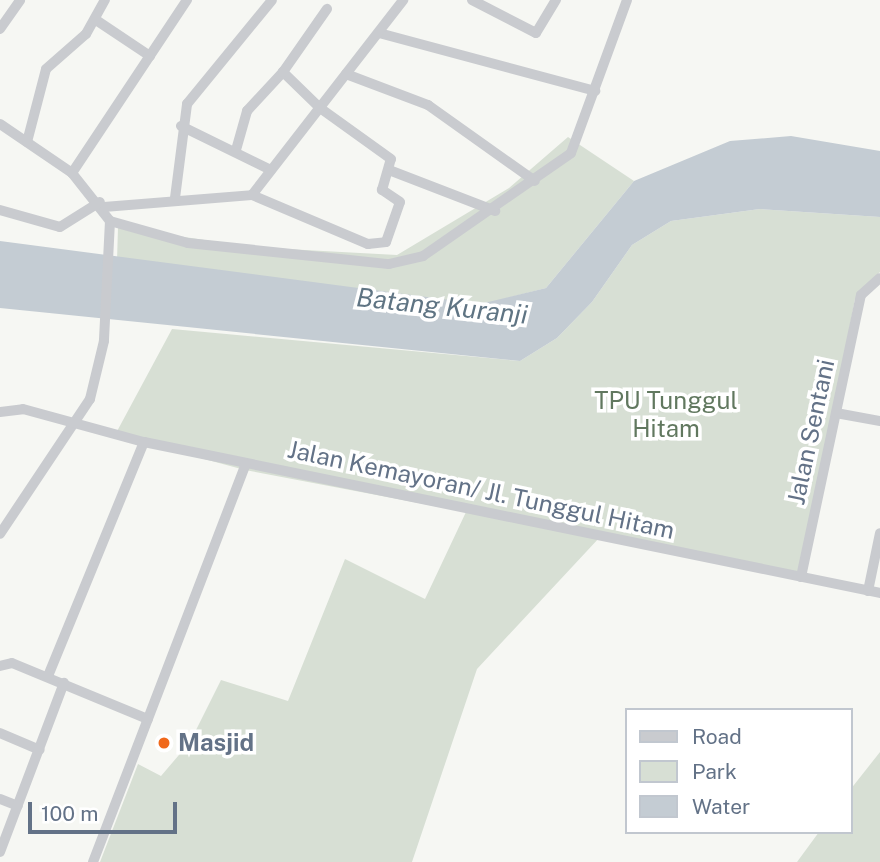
<!DOCTYPE html>
<style>
body{margin:0}
#map{position:relative;width:880px;height:862px;overflow:hidden;background:#f6f7f3;font-family:"Public Sans",sans-serif}
div>[style]{position:absolute}
[style*='--x']{left:calc(var(--x)*1px);top:calc(var(--y)*1px);width:calc(var(--w)*1px);rotate:calc(var(--a)*1deg)}
.green>*{inset:0;background:#d7dfd4}
.water>*{inset:0;background:#c4ccd3}
.minor>*{height:10px;margin:-5px;padding:0 5px;transform-origin:5px;border-radius:5px;background:#c9cbcf}
.dots>*{width:19px;height:19px;translate:-50% -50%;box-sizing:border-box;border:4px solid #fff;border-radius:50%}
span{translate:-50% -50%;white-space:nowrap;text-align:center;line-height:1.15;-webkit-text-stroke:7px #fff;paint-order:stroke}
.park-label{font-size:24px;color:#61785f}
.street-label{font-size:24px;color:#637287}
.poi-label{font-size:24px;color:#637287;font-weight:700}
.left{translate:0 -50%;text-align:left}
.water-label{font-size:26px;color:#5f7483;font-style:italic}
.legend{position:absolute;left:625px;top:708px;width:228px;height:126px;box-sizing:border-box;background:#fff;border:2px solid #c1c7cf;margin:0;padding:9px 12px;list-style:none;font-size:21px;color:#637287}
.legend li{display:flex;align-items:center;gap:14px;height:35px}
.legend b{width:35px;border:2px solid #c1c7cf}
.scale{position:absolute;left:28px;top:802px;width:149px;height:32px;box-sizing:border-box;border:4px solid #637287;border-top:0;padding-left:9px;font-size:21px;line-height:24px;white-space:nowrap;color:#637287;-webkit-text-stroke:5px #fff;paint-order:stroke}
</style>
<div id="map">
<div class="green">
<i style="clip-path:polygon(568px 137px,634px 181px,546px 288px,480px 305px,117px 261px,118px 227px,251px 247px,397px 255px,509px 188px)"></i>
<i style="clip-path:polygon(760px 209px,880px 217px,880px 272px,855px 299px,802px 576px,600px 537px,477px 669px,412px 862px,100px 862px,138px 764px,161px 776px,190px 742px,221px 680px,288px 701px,345px 559px,425px 599px,466px 512px,245px 470px,115px 435px,172px 329px,520px 361px,557px 338px,592px 302px,632px 245px,671px 221px)"></i>
<i style="clip-path:polygon(880px 752px,880px 862px,797px 862px,819px 832px,850px 832px,850px 790px)"></i>
</div>
<div class="water">
<i style="clip-path:polygon(791px 136px,880px 151px,880px 217px,760px 209px,671px 221px,632px 245px,592px 302px,557px 338px,520px 361px,0 308px,0 241px,480px 304px,546px 288px,634px 181px,730px 141px)"></i>
</div>
<div class="minor">
<i style="--x:472;--y:0;--w:72;--a:27.3"></i>
<i style="--x:536;--y:33;--w:39;--a:-59"></i>
<i style="--x:96;--y:20;--w:65;--a:33.7"></i>
<i style="--x:0;--y:29;--w:35;--a:-55"></i>
<i style="--x:379;--y:33;--w:224;--a:15"></i>
<i style="--x:346;--y:74;--w:88;--a:20.7"></i>
<i style="--x:428;--y:105;--w:131;--a:35.4"></i>
<i style="--x:0;--y:124;--w:87;--a:34.2"></i>
<i style="--x:72;--y:173;--w:61;--a:51.6"></i>
<i style="--x:110;--y:221;--w:120;--a:92.9"></i>
<i style="--x:104;--y:341;--w:60;--a:103.6"></i>
<i style="--x:90;--y:399;--w:162;--a:123.7"></i>
<i style="--x:181;--y:126;--w:100;--a:26.1"></i>
<i style="--x:27;--y:142;--w:75;--a:-75.4"></i>
<i style="--x:46;--y:69;--w:53;--a:-41.2"></i>
<i style="--x:86;--y:34;--w:39;--a:-61"></i>
<i style="--x:236;--y:150;--w:41;--a:-74.2"></i>
<i style="--x:247;--y:111;--w:53;--a:-47.3"></i>
<i style="--x:389;--y:170;--w:114;--a:21.1"></i>
<i style="--x:72;--y:173;--w:208;--a:-56.4"></i>
<i style="--x:252;--y:195;--w:247;--a:-52.2"></i>
<i style="--x:175;--y:198;--w:95;--a:-82.7"></i>
<i style="--x:187;--y:104;--w:134;--a:-50.7"></i>
<i style="--x:104;--y:207;--w:148;--a:-4.6"></i>
<i style="--x:252;--y:195;--w:126;--a:22.9"></i>
<i style="--x:368;--y:244;--w:18;--a:-6"></i>
<i style="--x:386;--y:242;--w:42;--a:-70.7"></i>
<i style="--x:400;--y:202;--w:22;--a:-146"></i>
<i style="--x:382;--y:190;--w:32;--a:-74"></i>
<i style="--x:391;--y:159;--w:87;--a:-144.3"></i>
<i style="--x:320;--y:108;--w:52;--a:-135.8"></i>
<i style="--x:283;--y:72;--w:77;--a:-55.1"></i>
<i style="--x:0;--y:210;--w:62;--a:15.8"></i>
<i style="--x:60;--y:227;--w:47;--a:-32"></i>
<i style="--x:110;--y:221;--w:81;--a:15.8"></i>
<i style="--x:188;--y:243;--w:202;--a:6"></i>
<i style="--x:389;--y:264;--w:35;--a:-13"></i>
<i style="--x:423;--y:256;--w:180;--a:-34.8"></i>
<i style="--x:571;--y:153;--w:163;--a:-69.9"></i>
<i style="--x:0;--y:412;--w:23;--a:-7"></i>
<i style="--x:23;--y:409;--w:125;--a:15.3"></i>
<i style="--x:144;--y:442;--w:751;--a:11.59"></i>
<i style="--x:836;--y:413;--w:45;--a:10.3"></i>
<i style="--x:801;--y:577;--w:288;--a:-78"></i>
<i style="--x:861;--y:295;--w:25;--a:-42"></i>
<i style="--x:868;--y:591;--w:59;--a:-78.3"></i>
<i style="--x:0;--y:666;--w:12;--a:-14"></i>
<i style="--x:12;--y:663;--w:147;--a:22.4"></i>
<i style="--x:48;--y:676;--w:253;--a:-67.7"></i>
<i style="--x:0;--y:733;--w:43;--a:23"></i>
<i style="--x:0;--y:799;--w:19;--a:21"></i>
<i style="--x:0;--y:852;--w:181;--a:-69.3"></i>
<i style="--x:93;--y:862;--w:426;--a:-69"></i>
</div>
<div class="dots">
<i style="left:164px;top:743px;background:#f0681a"></i>
</div>
<div class="park-label">
<span style="left:666px;top:415px">TPU Tunggul<br>Hitam</span>
</div>
<div class="street-label">
<span style="left:811px;top:432px;rotate:-78deg">Jalan Sentani</span>
<span style="left:481px;top:490px;rotate:12deg">Jalan Kemayoran/ Jl. Tunggul Hitam</span>
</div>
<div class="poi-label">
<span class="left" style="left:178px;top:743px">Masjid</span>
</div>
<div class="water-label">
<span style="left:442px;top:306px;rotate:6deg">Batang Kuranji</span>
</div>
<ul class="legend">
<li><b style="height:9px;background:#c9cbcf"></b>Road</li>
<li><b style="height:19px;background:#d7dfd4"></b>Park</li>
<li><b style="height:19px;background:#c4ccd3"></b>Water</li>
</ul>
<div class="scale">100 m</div>
</div>
